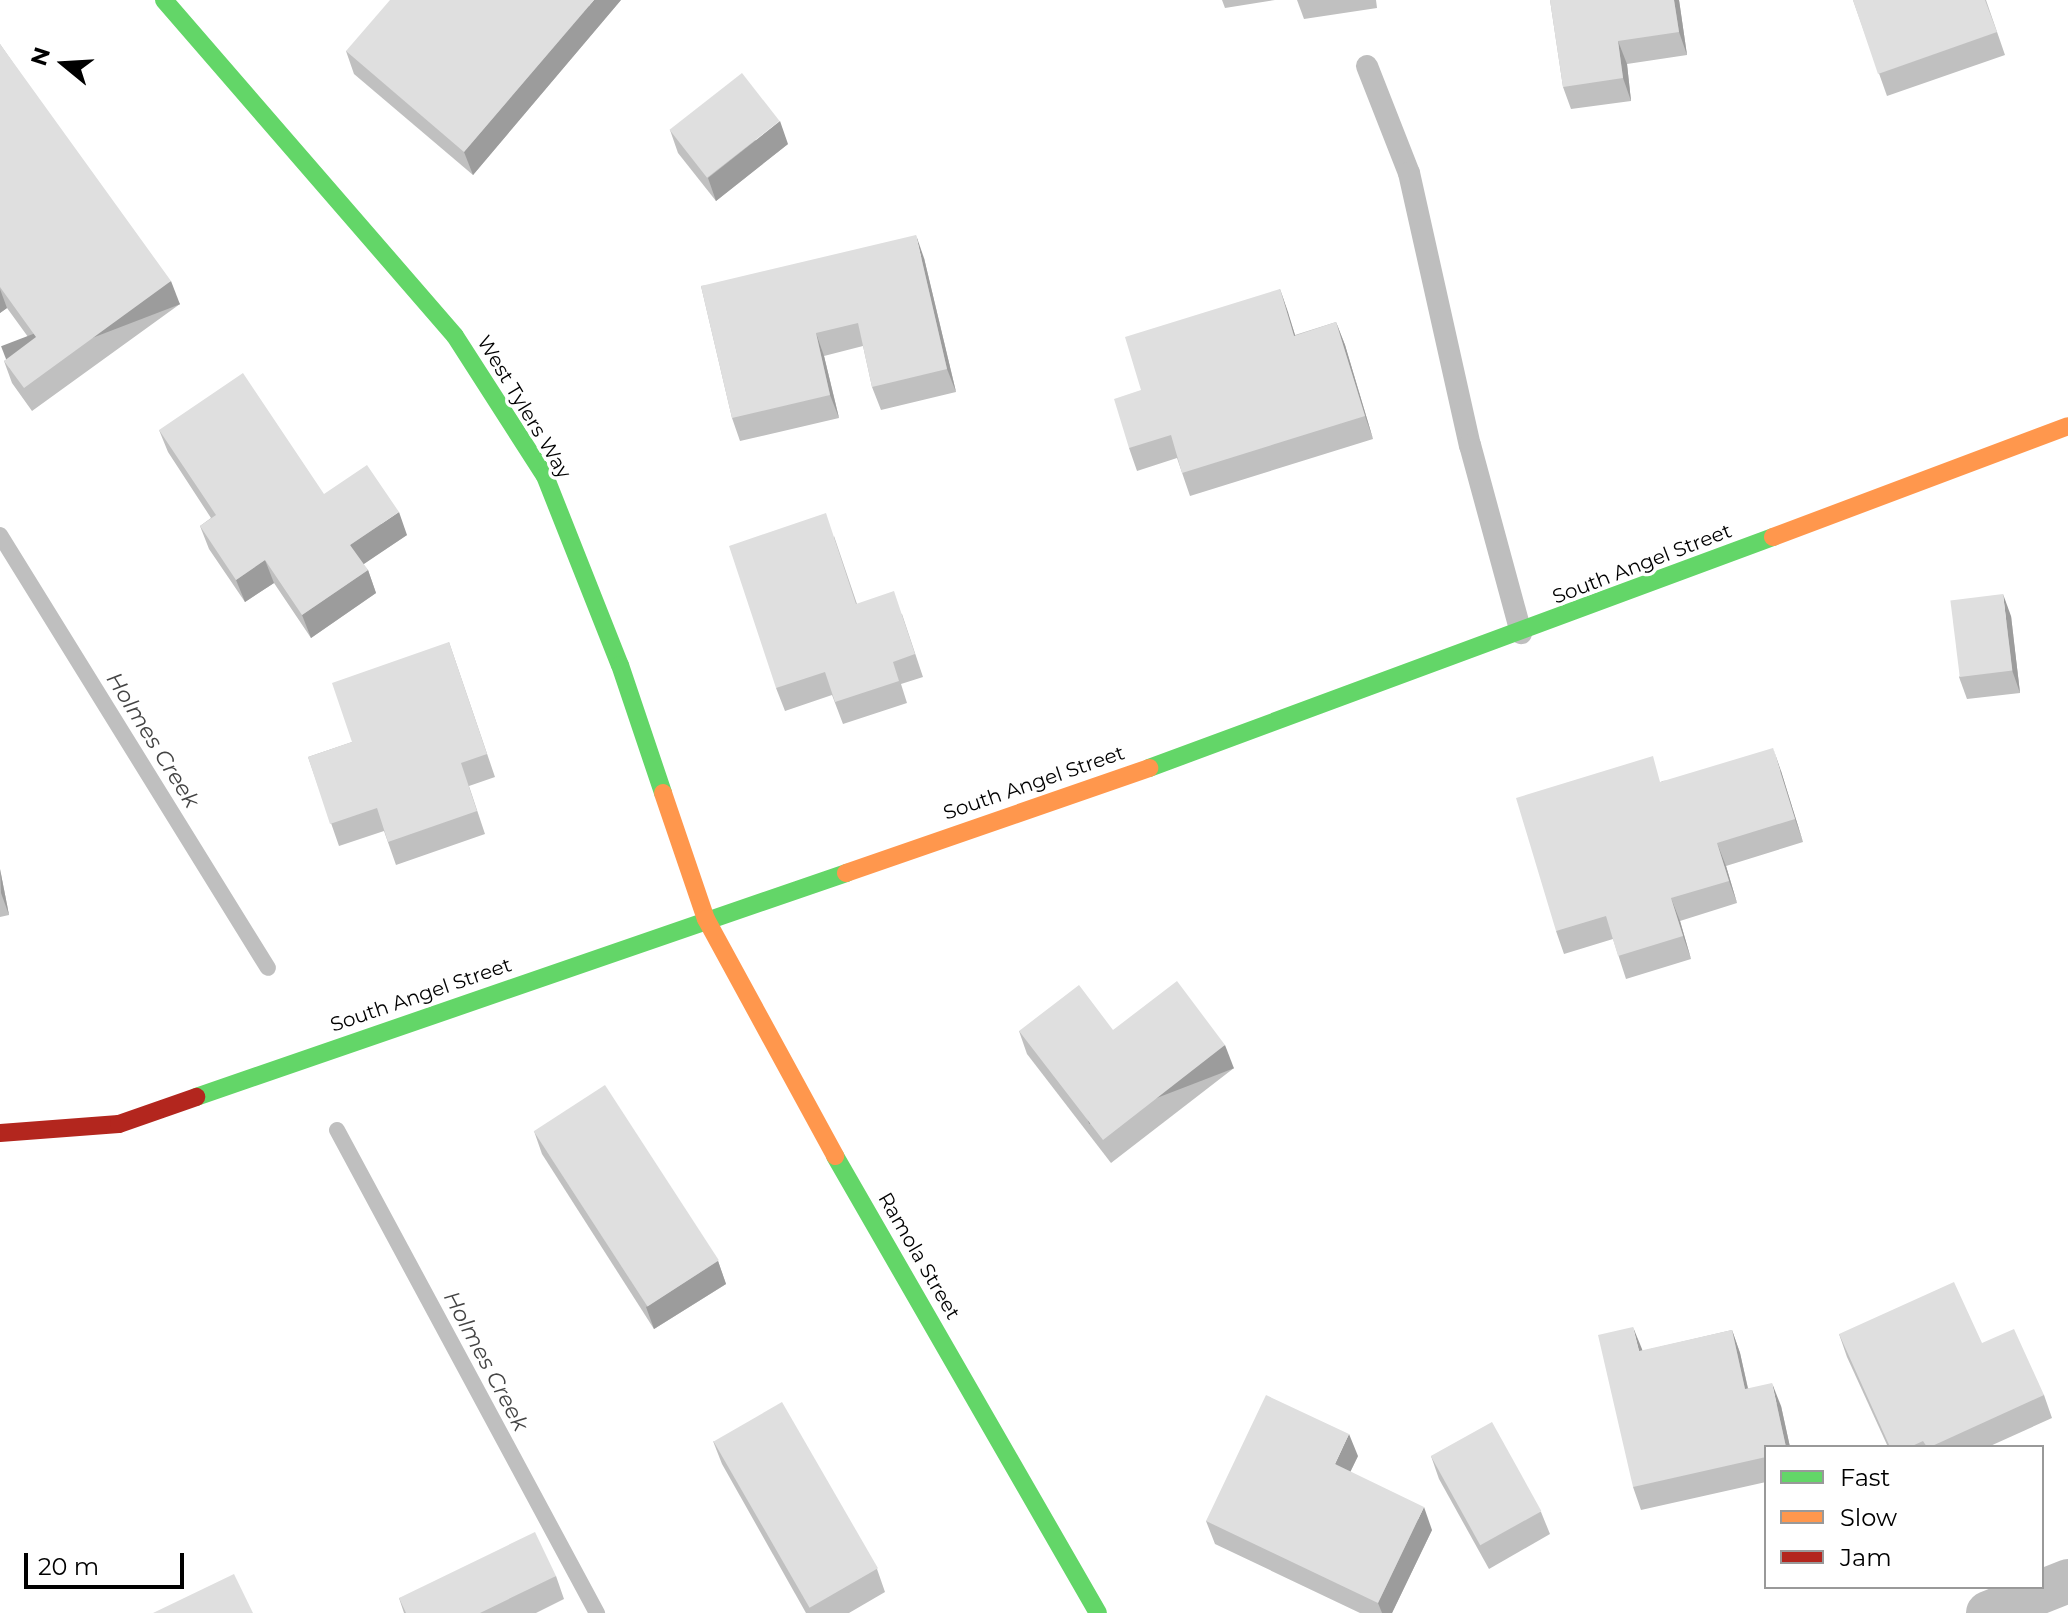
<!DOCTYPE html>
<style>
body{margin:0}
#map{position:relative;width:2068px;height:1613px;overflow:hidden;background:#fff;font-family:Montserrat,sans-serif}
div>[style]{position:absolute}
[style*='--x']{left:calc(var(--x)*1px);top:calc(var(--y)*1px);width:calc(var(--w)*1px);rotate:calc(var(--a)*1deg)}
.stream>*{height:16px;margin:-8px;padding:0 8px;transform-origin:8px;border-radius:8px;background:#bfbfbf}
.lane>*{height:22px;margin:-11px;padding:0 11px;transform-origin:11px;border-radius:11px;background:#bebebe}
.street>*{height:44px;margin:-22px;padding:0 22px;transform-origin:22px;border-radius:22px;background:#bebebe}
.fast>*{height:18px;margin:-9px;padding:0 9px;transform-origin:9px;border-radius:9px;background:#63d668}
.slow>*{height:18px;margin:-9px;padding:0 9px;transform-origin:9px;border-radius:9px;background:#ff974d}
.jam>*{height:18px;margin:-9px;padding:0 9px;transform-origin:9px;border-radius:9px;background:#b3261e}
.wall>*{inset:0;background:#c0c0c0}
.shaded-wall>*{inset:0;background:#9c9c9c;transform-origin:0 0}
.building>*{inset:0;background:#dfdfdf;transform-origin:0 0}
span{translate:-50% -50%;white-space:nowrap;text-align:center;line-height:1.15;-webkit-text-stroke:7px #fff;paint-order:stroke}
.street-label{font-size:20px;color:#000}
.water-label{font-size:22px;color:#444;font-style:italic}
.legend{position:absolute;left:1764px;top:1445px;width:280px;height:144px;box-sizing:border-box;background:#fff;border:2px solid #999;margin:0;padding:10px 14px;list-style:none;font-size:24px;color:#000}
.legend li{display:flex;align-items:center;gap:16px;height:40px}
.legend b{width:40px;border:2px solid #999}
.north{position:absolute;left:24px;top:24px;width:80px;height:80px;-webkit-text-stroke:6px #fff;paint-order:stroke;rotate:288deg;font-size:22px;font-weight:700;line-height:32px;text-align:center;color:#000}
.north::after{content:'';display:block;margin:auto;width:28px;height:36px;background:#000;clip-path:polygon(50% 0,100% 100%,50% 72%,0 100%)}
.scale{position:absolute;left:24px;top:1553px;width:160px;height:36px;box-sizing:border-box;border:4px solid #000;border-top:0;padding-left:10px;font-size:24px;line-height:28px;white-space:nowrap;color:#000;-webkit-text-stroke:6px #fff;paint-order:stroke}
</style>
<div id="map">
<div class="stream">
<i style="--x:0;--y:535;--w:509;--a:58.25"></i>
<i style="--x:337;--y:1130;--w:549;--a:61.71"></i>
</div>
<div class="lane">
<i style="--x:1367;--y:66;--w:115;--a:68.6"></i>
<i style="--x:1409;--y:173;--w:279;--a:77.4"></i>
<i style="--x:1470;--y:445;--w:195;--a:74.8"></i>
</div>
<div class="street">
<i style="--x:1988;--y:1613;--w:86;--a:-21.8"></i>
</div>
<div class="fast">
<i style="--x:164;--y:0;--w:444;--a:49.1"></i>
<i style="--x:455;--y:336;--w:166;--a:57.3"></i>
<i style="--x:545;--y:476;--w:203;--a:68.4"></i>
<i style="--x:620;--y:665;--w:135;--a:71.4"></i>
<i style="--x:1149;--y:768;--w:665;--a:-20.31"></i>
<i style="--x:196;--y:1097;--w:688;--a:-19.01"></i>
<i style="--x:835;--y:1156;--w:527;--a:60.08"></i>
</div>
<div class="slow">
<i style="--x:1773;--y:537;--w:315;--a:-20.6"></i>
<i style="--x:663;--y:793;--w:133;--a:71.2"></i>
<i style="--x:706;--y:919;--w:270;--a:61.4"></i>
<i style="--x:846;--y:873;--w:321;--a:-19.1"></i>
</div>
<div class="jam">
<i style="--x:0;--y:1133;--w:119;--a:-4.3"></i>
<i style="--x:119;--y:1124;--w:82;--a:-19.3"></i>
</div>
<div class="wall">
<i style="clip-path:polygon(621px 0,473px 175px,354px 74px,346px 51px)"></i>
<i style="clip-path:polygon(1222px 0,1275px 0,1225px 8px)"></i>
<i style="clip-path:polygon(1297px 0,1376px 0,1377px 8px,1304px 19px)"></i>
<i style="clip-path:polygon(1550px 0,1679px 0,1687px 55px,1627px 64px,1631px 101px,1571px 109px,1563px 87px)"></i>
<i style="clip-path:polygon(1853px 0,1986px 0,2005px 55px,1887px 96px)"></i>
<i style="clip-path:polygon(0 44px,180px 304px,32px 411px,12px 383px,4px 361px,31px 341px,7px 308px,0 313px)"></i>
<i style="clip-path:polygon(670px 130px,788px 144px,716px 201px,678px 153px)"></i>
<i style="clip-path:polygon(924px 258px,956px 392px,881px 410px,872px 387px,863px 346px,824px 356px,839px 418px,740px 441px,732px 418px,701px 286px)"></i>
<i style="clip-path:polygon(1280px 289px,1295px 335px,1336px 322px,1345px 345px,1373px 439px,1190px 496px,1177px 458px,1137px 471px,1129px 448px,1141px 390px)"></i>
<i style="clip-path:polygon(159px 430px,407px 535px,363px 564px,368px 570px,376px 593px,311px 638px,274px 583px,245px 602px,209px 549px,200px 526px,211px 518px,168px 452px)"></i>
<i style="clip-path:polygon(834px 536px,857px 604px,902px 614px,923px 677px,901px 684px,907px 703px,843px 724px,832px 695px,785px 711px,776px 688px)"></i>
<i style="clip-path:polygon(2011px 616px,2020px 693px,1967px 699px,1959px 677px)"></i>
<i style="clip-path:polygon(449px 642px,495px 777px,469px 786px,485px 834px,396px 865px,384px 831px,339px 846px,308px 757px,352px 742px)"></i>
<i style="clip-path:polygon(1781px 771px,1803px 842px,1726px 866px,1737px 903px,1680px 921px,1691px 959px,1626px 979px,1613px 939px,1564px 954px,1556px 931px,1662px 781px)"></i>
<i style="clip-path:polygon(0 869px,9px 915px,0 917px)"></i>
<i style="clip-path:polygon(1113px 1030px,1234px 1068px,1111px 1163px,1027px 1054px,1019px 1031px)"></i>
<i style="clip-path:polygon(534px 1131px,718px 1261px,726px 1284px,654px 1329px,542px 1154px)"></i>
<i style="clip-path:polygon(1732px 1330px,1740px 1353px,1748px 1388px,1781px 1406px,1790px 1447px,1766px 1447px,1766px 1482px,1641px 1510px,1633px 1487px,1642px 1351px)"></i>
<i style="clip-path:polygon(1839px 1334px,1982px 1343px,2044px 1395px,2052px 1418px,1988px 1447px,1888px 1447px,1847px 1357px)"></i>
<i style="clip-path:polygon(713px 1441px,877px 1569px,885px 1592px,849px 1613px,806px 1613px,722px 1464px)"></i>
<i style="clip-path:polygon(1358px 1456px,1350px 1472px,1432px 1530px,1392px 1613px,1360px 1613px,1215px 1544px,1206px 1521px)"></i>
<i style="clip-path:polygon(1431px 1456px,1541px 1512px,1550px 1534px,1489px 1569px,1439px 1479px)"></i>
<i style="clip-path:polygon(556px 1576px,564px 1599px,536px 1613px,404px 1613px,399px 1598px)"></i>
</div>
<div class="shaded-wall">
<i style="clip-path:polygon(594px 0,621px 0,473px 175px,464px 152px)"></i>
<i style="clip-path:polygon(1674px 0,1679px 0,1687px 55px,1679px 32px)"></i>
<i style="clip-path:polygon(1618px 41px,1627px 64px,1631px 101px,1623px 78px)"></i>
<i style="clip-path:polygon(780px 121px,788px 144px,716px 201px,708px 178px)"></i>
<i style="clip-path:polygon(916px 235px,924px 258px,956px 392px,947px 369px)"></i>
<i style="left:171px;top:281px;width:25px;height:182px;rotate:69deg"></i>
<i style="clip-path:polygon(0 289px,7px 308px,0 313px)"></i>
<i style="clip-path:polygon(1280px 289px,1288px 312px,1302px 358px,1294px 336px)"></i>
<i style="clip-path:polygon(1336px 322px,1345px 345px,1373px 439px,1365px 416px)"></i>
<i style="clip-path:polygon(816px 333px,824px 356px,839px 418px,830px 395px)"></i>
<i style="clip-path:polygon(399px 512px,407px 535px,358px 568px,350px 545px)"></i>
<i style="clip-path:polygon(265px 560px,274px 583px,245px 602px,236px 580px)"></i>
<i style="clip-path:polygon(368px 570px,376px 593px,311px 638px,302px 615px)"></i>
<i style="clip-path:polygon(2003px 594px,2011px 616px,2020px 693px,2012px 670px)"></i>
<i style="clip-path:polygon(1773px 748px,1781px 771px,1803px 842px,1795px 819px)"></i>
<i style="clip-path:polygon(1717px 843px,1726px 866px,1737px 903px,1729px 881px)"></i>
<i style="clip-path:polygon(0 869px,9px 915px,1px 893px)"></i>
<i style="clip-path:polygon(1671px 898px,1680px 921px,1691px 959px,1683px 936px)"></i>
<i style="left:1225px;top:1045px;width:25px;height:155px;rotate:69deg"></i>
<i style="clip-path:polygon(718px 1261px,726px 1284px,654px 1329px,646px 1307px)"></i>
<i style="clip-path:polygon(1633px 1327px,1642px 1349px,1648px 1374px,1639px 1351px)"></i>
<i style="clip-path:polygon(1732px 1330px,1740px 1353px,1753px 1412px,1745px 1389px)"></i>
<i style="clip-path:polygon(1772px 1383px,1781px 1406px,1790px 1447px,1786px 1447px)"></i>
<i style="clip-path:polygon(1349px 1434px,1358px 1456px,1343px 1487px,1335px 1464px)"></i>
<i style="clip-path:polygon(1424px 1507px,1432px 1530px,1392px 1613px,1382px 1613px,1378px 1603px)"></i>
</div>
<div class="building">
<i style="clip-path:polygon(390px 0,594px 0,464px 152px,346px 51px)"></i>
<i style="clip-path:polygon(1550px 0,1674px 0,1679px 32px,1618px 41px,1623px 78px,1563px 87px)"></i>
<i style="clip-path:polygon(1853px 0,1985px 0,1997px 32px,1878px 74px)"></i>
<i style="clip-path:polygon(0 44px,171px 281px,24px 388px,4px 361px,36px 337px,0 287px)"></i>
<i style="left:742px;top:73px;width:61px;height:92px;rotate:52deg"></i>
<i style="clip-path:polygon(916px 235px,947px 369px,872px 387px,858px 323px,816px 333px,830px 395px,732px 418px,701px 286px)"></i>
<i style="clip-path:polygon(1280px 289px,1294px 336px,1336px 322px,1365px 416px,1182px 473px,1171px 435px,1129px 448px,1114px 399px,1141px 390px,1125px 337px)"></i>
<i style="clip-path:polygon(243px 373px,324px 494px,367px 465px,399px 512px,350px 545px,368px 570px,302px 615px,265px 560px,236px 580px,200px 526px,216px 515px,159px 430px)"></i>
<i style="clip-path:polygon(826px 513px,856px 604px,894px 591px,915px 654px,893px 662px,899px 681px,835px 702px,825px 672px,776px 688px,729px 546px)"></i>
<i style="left:2003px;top:594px;width:77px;height:53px;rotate:83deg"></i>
<i style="clip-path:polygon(449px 642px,487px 754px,461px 763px,477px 811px,388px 842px,377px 808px,330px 824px,308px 757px,352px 742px,332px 683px)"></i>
<i style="clip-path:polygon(1773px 748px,1795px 819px,1717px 843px,1729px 881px,1671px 898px,1683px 936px,1618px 956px,1606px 916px,1556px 931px,1516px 798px,1653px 756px,1660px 782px)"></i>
<i style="clip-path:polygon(1177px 981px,1225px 1045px,1103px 1140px,1019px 1031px,1079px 985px,1113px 1030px)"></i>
<i style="left:605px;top:1085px;width:209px;height:85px;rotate:57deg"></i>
<i style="clip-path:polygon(1954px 1282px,1982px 1343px,2014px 1329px,2044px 1395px,1930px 1447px,1927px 1447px,1923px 1441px,1910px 1447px,1890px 1447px,1839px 1334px)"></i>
<i style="clip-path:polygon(1633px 1327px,1639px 1351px,1732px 1330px,1745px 1389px,1772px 1383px,1786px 1447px,1766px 1447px,1766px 1457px,1633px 1487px,1598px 1335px)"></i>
<i style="clip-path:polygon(1266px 1395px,1349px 1434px,1335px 1464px,1424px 1507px,1378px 1603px,1206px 1521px)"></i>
<i style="left:782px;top:1402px;width:192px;height:79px;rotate:60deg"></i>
<i style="left:1492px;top:1422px;width:102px;height:70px;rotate:61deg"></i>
<i style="clip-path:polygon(535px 1532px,556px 1576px,480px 1613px,406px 1613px,399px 1598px)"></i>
<i style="clip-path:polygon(234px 1574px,253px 1613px,153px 1613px)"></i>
</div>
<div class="street-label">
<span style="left:524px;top:407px;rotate:59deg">West Tylers Way</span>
<span style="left:1642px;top:564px;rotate:-21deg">South Angel Street</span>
<span style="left:1034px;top:783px;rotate:-19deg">South Angel Street</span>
<span style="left:421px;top:995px;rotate:-19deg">South Angel Street</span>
<span style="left:919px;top:1256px;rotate:60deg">Ramola Street</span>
</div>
<div class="water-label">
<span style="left:153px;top:740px;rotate:58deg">Holmes Creek</span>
<span style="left:486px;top:1361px;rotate:62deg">Holmes Creek</span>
</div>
<ul class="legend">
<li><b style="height:10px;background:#63d668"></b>Fast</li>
<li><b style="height:10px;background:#ff974d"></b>Slow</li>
<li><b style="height:10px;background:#b3261e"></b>Jam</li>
</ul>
<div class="north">N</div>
<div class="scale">20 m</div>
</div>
